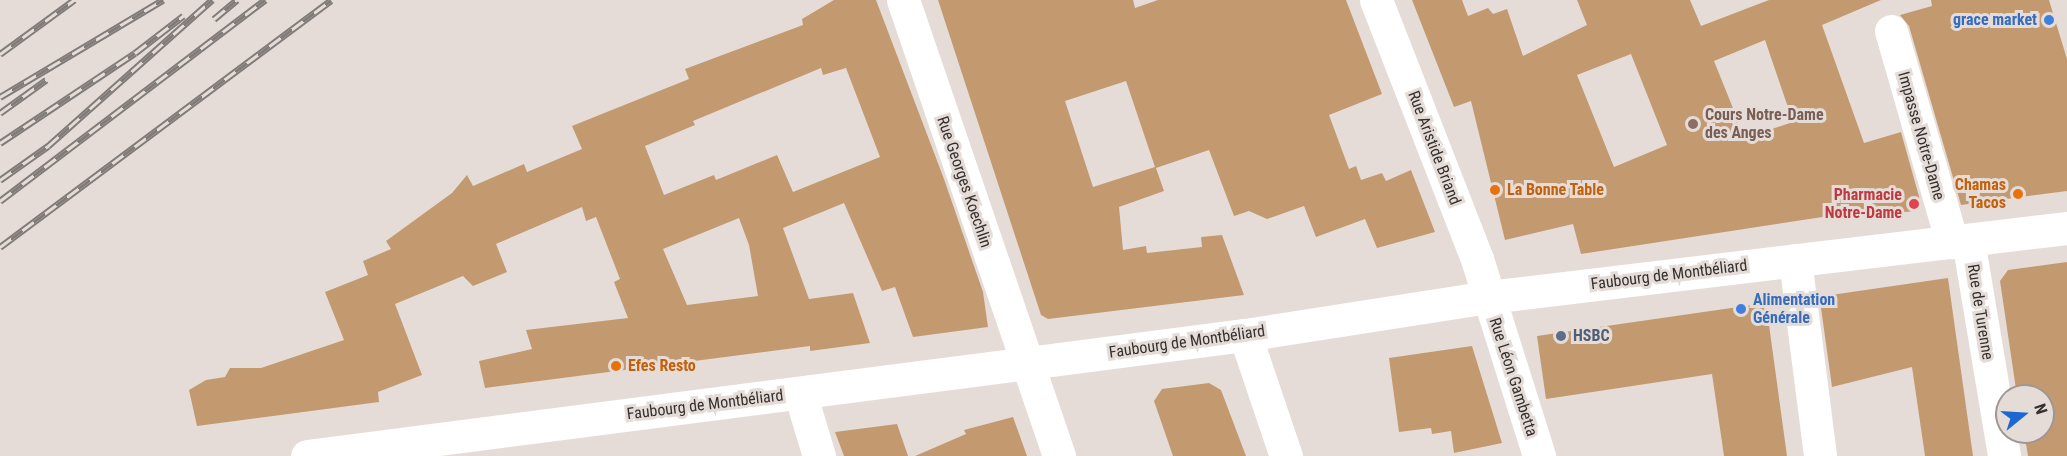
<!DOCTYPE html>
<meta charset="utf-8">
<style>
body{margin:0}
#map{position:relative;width:2067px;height:456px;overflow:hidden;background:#e5dcd8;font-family:"Roboto Condensed",sans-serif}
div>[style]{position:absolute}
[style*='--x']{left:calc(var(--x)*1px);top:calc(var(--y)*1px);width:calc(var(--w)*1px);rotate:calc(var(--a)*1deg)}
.building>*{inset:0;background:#c39a70}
.minor>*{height:33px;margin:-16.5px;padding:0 16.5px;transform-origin:16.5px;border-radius:16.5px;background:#fff}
.major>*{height:33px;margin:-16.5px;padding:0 16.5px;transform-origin:16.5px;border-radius:16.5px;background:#fff}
.rail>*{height:7px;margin-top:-3.5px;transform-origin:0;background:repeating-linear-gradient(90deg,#e5dcd8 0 14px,#817c79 0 28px);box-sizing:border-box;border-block:2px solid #817c79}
.dots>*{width:16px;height:16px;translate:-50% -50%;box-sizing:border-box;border:3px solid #e5dcd8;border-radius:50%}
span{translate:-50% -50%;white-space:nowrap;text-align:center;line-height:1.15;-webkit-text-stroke:6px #e5dcd8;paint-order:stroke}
.shop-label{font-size:16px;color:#366cbe;font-weight:700}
.right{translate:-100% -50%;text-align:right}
.left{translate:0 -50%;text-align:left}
.education-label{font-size:16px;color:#785e54;font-weight:700}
.street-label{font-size:16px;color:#33302e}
.food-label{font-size:16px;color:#c56008;font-weight:700}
.health-label{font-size:16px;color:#be3a42;font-weight:700}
.service-label{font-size:16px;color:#4e5e75;font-weight:700}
.north{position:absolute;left:1995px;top:384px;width:60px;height:60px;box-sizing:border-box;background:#e5dcd8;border:2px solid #9e9794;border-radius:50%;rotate:72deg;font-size:16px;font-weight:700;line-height:24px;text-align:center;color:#33302e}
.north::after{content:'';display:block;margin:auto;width:21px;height:27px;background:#1d67d2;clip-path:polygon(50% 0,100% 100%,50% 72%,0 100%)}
</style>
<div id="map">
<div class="building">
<i style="clip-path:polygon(evenodd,834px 0,876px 0,944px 179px,983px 292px,988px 327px,913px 337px,895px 287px,882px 291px,844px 203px,783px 228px,809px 299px,853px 293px,870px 343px,810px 351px,810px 346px,485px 388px,479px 361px,532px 349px,526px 330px,628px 318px,614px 282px,620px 279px,596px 217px,586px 221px,582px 207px,496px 244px,507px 272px,473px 286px,463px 276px,395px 304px,422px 375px,378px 392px,379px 402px,197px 426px,189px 390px,206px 380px,225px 377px,230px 368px,261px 368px,344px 340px,325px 292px,368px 275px,363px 261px,391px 249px,386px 241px,452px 193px,467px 175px,473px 186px,524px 164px,527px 172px,582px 149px,572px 126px,689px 79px,685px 69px,803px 25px,802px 19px,834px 0,821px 68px,823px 75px,846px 68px,880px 157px,793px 192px,777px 155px,716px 180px,714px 175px,664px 195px,645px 146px,695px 125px,693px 121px,821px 68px,834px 0,739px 218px,749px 245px,758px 296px,687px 305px,663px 249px,739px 218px)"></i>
<i style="clip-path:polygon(evenodd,938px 0,1133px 0,1135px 8px,1158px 0,1346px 0,1382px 94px,1329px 115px,1349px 169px,1356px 166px,1361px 180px,1382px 173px,1386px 181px,1411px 170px,1435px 232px,1377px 248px,1365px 219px,1316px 237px,1304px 206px,1267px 219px,1249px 211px,1234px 216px,1209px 150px,1156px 168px,1164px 191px,1119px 207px,1123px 250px,1146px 246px,1147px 253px,1202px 247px,1201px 237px,1222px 235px,1244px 295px,1048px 319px,1041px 315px,938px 0,1126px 81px,1155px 167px,1093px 187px,1065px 101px,1126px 81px)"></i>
<i style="clip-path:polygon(evenodd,1412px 0,1462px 0,1468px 16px,1488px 8px,1493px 14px,1507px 9px,1523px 56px,1587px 25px,1577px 0,1690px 0,1701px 26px,1769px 0,1881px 0,1822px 25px,1864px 143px,1901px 132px,1920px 200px,1914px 211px,1864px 217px,1862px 211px,1581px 254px,1573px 224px,1505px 240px,1471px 101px,1454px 107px,1412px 0,1765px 40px,1793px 122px,1745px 138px,1714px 61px,1765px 40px,1412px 0,1631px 54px,1667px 145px,1614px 167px,1577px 75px,1631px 54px)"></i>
<i style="clip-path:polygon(1931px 0,2049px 0,2067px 59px,2067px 191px,1961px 205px,1909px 26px,1900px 15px,1932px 6px)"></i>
<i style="clip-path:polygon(2067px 262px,2067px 456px,2028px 456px,2024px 432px,2043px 432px,2043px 396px,2017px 396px,2000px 281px,2008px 270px)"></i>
<i style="clip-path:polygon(1948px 278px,1953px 314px,1973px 456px,1925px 456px,1912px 367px,1832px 387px,1821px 308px,1831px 295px)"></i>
<i style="clip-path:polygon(1766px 303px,1787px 456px,1724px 456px,1712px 374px,1546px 399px,1537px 336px)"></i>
<i style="clip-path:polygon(1472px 346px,1502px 443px,1454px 453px,1451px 431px,1432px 434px,1431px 428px,1399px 432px,1389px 358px)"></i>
<i style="clip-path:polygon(1209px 383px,1221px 390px,1246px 456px,1173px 456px,1154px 401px,1162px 389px)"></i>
<i style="clip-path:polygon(1013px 417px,1027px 456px,915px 456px,966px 434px,964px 430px)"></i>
<i style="clip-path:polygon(897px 424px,908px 456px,844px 456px,835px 432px)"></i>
</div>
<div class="minor">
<i style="--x:903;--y:0;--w:482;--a:71.1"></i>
<i style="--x:1376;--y:0;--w:278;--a:68.7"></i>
<i style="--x:1477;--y:259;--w:207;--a:72.5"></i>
<i style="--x:1891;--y:31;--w:220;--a:73.9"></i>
<i style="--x:1968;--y:240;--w:219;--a:80.5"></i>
<i style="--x:1795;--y:260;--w:198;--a:82.7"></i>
<i style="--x:1245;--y:335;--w:128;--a:71.3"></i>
<i style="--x:800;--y:393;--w:66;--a:73.2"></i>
</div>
<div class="major">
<i style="--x:307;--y:456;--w:946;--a:-7.35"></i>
<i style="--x:1245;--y:335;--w:246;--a:-8.9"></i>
<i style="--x:1488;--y:297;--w:583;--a:-6.8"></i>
</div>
<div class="rail">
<i style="--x:214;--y:19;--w:30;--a:-40"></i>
<i style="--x:0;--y:54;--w:92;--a:-36.1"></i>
<i style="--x:0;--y:97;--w:190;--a:-30.8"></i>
<i style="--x:0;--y:113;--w:57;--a:-35.7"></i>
<i style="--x:0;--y:143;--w:162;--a:-33.7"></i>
<i style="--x:135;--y:53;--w:61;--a:-37.6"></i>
<i style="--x:0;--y:180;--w:59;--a:-35.3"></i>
<i style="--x:48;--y:146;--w:220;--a:-41.7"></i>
<i style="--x:0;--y:201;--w:333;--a:-37.2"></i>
<i style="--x:0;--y:247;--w:413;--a:-36.7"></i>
</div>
<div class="dots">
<i style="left:2049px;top:20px;background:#3f7fe0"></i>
<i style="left:1693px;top:124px;background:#8d6e63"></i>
<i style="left:1495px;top:190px;background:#e8710a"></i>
<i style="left:2018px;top:194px;background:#e8710a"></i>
<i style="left:1914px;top:204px;background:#e0444e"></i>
<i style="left:1741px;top:309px;background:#3f7fe0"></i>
<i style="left:1561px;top:336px;background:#5c6f8a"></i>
<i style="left:616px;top:366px;background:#e8710a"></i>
</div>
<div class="shop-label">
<span class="right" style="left:2037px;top:20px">grace market</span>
<span class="left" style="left:1753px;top:309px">Alimentation<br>Générale</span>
</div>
<div class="education-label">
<span class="left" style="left:1705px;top:124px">Cours Notre-Dame<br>des Anges</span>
</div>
<div class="street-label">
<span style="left:1921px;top:136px;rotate:74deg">Impasse Notre-Dame</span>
<span style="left:1434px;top:148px;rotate:69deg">Rue Aristide Briand</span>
<span style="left:964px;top:182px;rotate:71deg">Rue Georges Koechlin</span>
<span style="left:1669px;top:275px;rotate:-7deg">Faubourg de Montbéliard</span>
<span style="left:1980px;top:312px;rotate:81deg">Rue de Turenne</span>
<span style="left:1187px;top:342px;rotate:-8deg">Faubourg de Montbéliard</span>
<span style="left:1513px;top:377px;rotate:72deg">Rue Léon Gambetta</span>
<span style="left:705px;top:405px;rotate:-7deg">Faubourg de Montbéliard</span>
</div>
<div class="food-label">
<span class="right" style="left:2006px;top:194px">Chamas<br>Tacos</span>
<span class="left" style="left:1507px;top:190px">La Bonne Table</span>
<span class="left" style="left:628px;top:366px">Efes Resto</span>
</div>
<div class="health-label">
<span class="right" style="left:1902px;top:204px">Pharmacie<br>Notre-Dame</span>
</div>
<div class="service-label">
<span class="left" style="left:1573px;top:336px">HSBC</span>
</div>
<div class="north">N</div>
</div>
